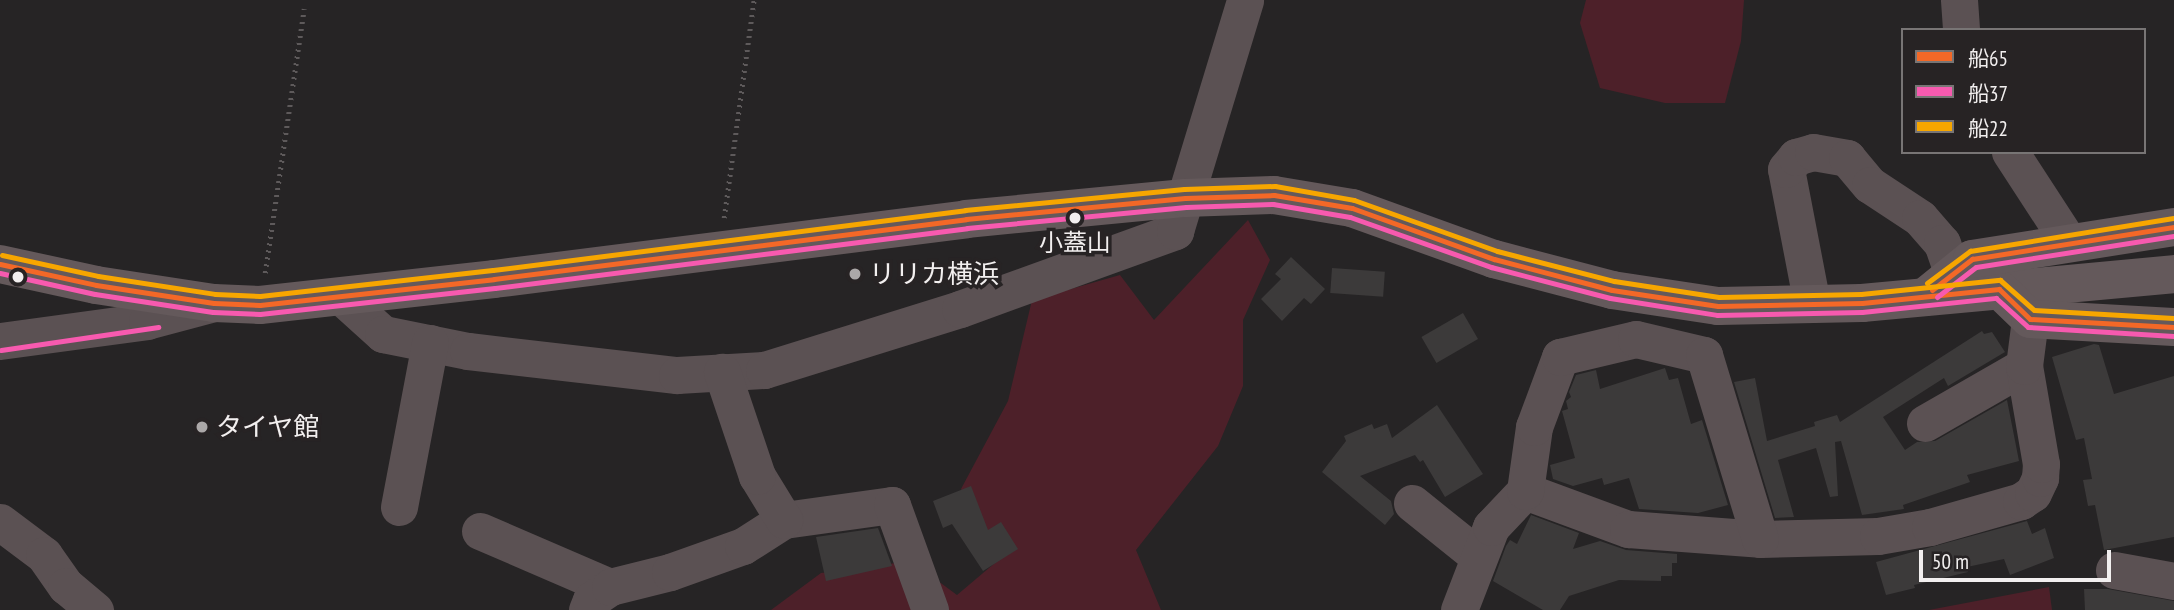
<!DOCTYPE html>
<meta charset="utf-8">
<style>
body{margin:0}
#map{position:relative;width:2174px;height:610px;overflow:hidden;background:#262425;font-family:"PT Sans Narrow","Noto Sans JP",sans-serif}
div>[style]{position:absolute}
[style*='--x']{left:calc(var(--x)*1px);top:calc(var(--y)*1px);width:calc(var(--w)*1px);rotate:calc(var(--a)*1deg)}
.green>*{inset:0;background:#4d2029}
.building>*{inset:0;background:#3c3a3a;transform-origin:0 0}
.path>*{height:4.5px;margin-top:-2.25px;transform-origin:0;background:repeating-linear-gradient(90deg,#5e5a5b 0 2px,transparent 0 7px)}
.minor>*{height:37px;margin:-18.5px;padding:0 18.5px;transform-origin:18.5px;border-radius:18.5px;background:#5b5153}
.major>*{height:38px;margin:-19px;padding:0 19px;transform-origin:19px;border-radius:19px;background:#64595b}
.bus-1>*{height:5px;margin:-2.5px;padding:0 2.5px;transform-origin:2.5px;border-radius:2.5px;background:#f36827}
.bus-2>*{height:5px;margin:-2.5px;padding:0 2.5px;transform-origin:2.5px;border-radius:2.5px;background:#f75aaf}
.bus-3>*{height:5px;margin:-2.5px;padding:0 2.5px;transform-origin:2.5px;border-radius:2.5px;background:#f7a600}
.dots>*{width:19px;height:19px;translate:-50% -50%;box-sizing:border-box;border:4px solid #272324;border-radius:50%}
span{translate:-50% -50%;white-space:nowrap;text-align:center;line-height:1.15;-webkit-text-stroke:7px #272324;paint-order:stroke}
.bus-label{font-size:24px;color:#f2efef}
.poi-label{font-size:26px;color:#f2efef}
.left{translate:0 -50%;text-align:left}
.legend{position:absolute;left:1901px;top:28px;width:245px;height:126px;box-sizing:border-box;background:#272324;border:2px solid #787575;margin:0;padding:9px 12px;list-style:none;font-size:21px;color:#f2efef}
.legend li{display:flex;align-items:center;gap:14px;height:35px}
.legend b{width:35px;border:2px solid #787575}
.scale{position:absolute;left:1919px;top:550px;width:192px;height:32px;box-sizing:border-box;border:4px solid #f2efef;border-top:0;padding-left:9px;font-size:21px;line-height:24px;white-space:nowrap;color:#f2efef;-webkit-text-stroke:5px #272324;paint-order:stroke}
</style>
<div id="map">
<div class="green">
<i style="clip-path:polygon(1586px 0,1744px 0,1741px 41px,1725px 103px,1665px 103px,1600px 88px,1580px 23px)"></i>
<i style="clip-path:polygon(1248px 220px,1270px 260px,1243px 320px,1243px 386px,1218px 446px,1136px 550px,1161px 610px,771px 610px,821px 573px,911px 561px,957px 595px,1002px 557px,961px 489px,1008px 401px,1032px 300px,1120px 275px,1154px 320px)"></i>
<i style="clip-path:polygon(2049px 587px,2052px 610px,1929px 610px)"></i>
</div>
<div class="building">
<i style="clip-path:polygon(1291px 257px,1325px 289px,1311px 304px,1304px 298px,1282px 321px,1261px 299px,1281px 279px,1275px 274px)"></i>
<i style="left:1332px;top:268px;width:53px;height:25px;rotate:4deg"></i>
<i style="left:1463px;top:313px;width:30px;height:48px;rotate:60deg"></i>
<i style="clip-path:polygon(1982px 331px,1984px 334px,1992px 332px,2005px 352px,1948px 386px,1944px 378px,1883px 417px,1905px 450px,1917px 442px,1935px 441px,2007px 400px,2019px 461px,1967px 475px,1970px 482px,1903px 505px,1904px 509px,1862px 515px,1841px 441px,1835px 442px,1838px 496px,1830px 497px,1816px 448px,1778px 460px,1794px 517px,1775px 518px,1734px 382px,1755px 378px,1767px 441px,1815px 426px,1814px 422px,1837px 415px,1840px 422px)"></i>
<i style="clip-path:polygon(2094px 344px,2099px 345px,2114px 394px,2174px 376px,2174px 537px,2104px 550px,2095px 505px,2088px 506px,2083px 480px,2092px 479px,2084px 438px,2076px 440px,2052px 357px)"></i>
<i style="clip-path:polygon(1665px 368px,1669px 380px,1678px 378px,1691px 424px,1702px 420px,1728px 505px,1698px 513px,1639px 509px,1629px 478px,1604px 485px,1602px 478px,1573px 486px,1553px 479px,1550px 465px,1575px 458px,1562px 411px,1568px 409px,1566px 401px,1571px 397px,1569px 392px,1576px 375px,1596px 370px,1600px 389px)"></i>
<i style="clip-path:polygon(1437px 405px,1483px 474px,1445px 497px,1423px 460px,1420px 462px,1415px 455px,1360px 476px,1391px 501px,1394px 514px,1385px 525px,1322px 472px,1346px 441px,1344px 436px,1372px 424px,1374px 429px,1387px 424px,1392px 438px)"></i>
<i style="clip-path:polygon(971px 486px,988px 530px,1001px 522px,1018px 549px,983px 571px,952px 524px,943px 528px,933px 501px)"></i>
<i style="clip-path:polygon(1531px 515px,1579px 533px,1573px 549px,1600px 541px,1626px 550px,1677px 554px,1677px 563px,1672px 563px,1672px 576px,1661px 576px,1661px 581px,1619px 580px,1569px 596px,1560px 610px,1543px 610px,1493px 581px,1506px 546px,1510px 540px,1517px 544px)"></i>
<i style="clip-path:polygon(2027px 521px,2032px 534px,2045px 528px,2054px 558px,2010px 575px,2004px 559px,1967px 567px,1968px 572px,1914px 585px,1915px 588px,1886px 595px,1876px 562px)"></i>
<i style="clip-path:polygon(878px 528px,892px 566px,826px 581px,816px 537px)"></i>
<i style="clip-path:polygon(2084px 589px,2108px 589px,2174px 601px,2174px 610px,2085px 610px)"></i>
</div>
<div class="path">
<i style="--x:724;--y:218;--w:220;--a:-82.2"></i>
<i style="--x:265;--y:273;--w:267;--a:-81.6"></i>
</div>
<div class="minor">
<i style="--x:1959;--y:0;--w:30;--a:86"></i>
<i style="--x:2010;--y:152;--w:106;--a:56.9"></i>
<i style="--x:343;--y:298;--w:54;--a:42"></i>
<i style="--x:383;--y:334;--w:87;--a:11.3"></i>
<i style="--x:468;--y:351;--w:210;--a:6.6"></i>
<i style="--x:677;--y:375;--w:87;--a:-3.3"></i>
<i style="--x:764;--y:370;--w:205;--a:-17.3"></i>
<i style="--x:960;--y:309;--w:229;--a:-19.9"></i>
<i style="--x:1175;--y:231;--w:241;--a:-73.1"></i>
<i style="--x:1812;--y:304;--w:137;--a:-100.9"></i>
<i style="--x:1786;--y:169;--w:16;--a:-50"></i>
<i style="--x:1796;--y:157;--w:18;--a:-16"></i>
<i style="--x:1813;--y:152;--w:35;--a:10"></i>
<i style="--x:1847;--y:158;--w:35;--a:50"></i>
<i style="--x:1870;--y:185;--w:60;--a:33.4"></i>
<i style="--x:1920;--y:218;--w:33;--a:49"></i>
<i style="--x:1942;--y:243;--w:31;--a:71"></i>
<i style="--x:0;--y:341;--w:148;--a:-7.7"></i>
<i style="--x:147;--y:321;--w:69;--a:-15"></i>
<i style="--x:1925;--y:423;--w:114;--a:-29.9"></i>
<i style="--x:1525;--y:491;--w:110;--a:20.3"></i>
<i style="--x:1628;--y:529;--w:132;--a:4.3"></i>
<i style="--x:1760;--y:539;--w:118;--a:-1.5"></i>
<i style="--x:1878;--y:536;--w:53;--a:-9.8"></i>
<i style="--x:1930;--y:527;--w:95;--a:-15.9"></i>
<i style="--x:2021;--y:501;--w:14;--a:-34"></i>
<i style="--x:2033;--y:493;--w:17;--a:-65"></i>
<i style="--x:2040;--y:478;--w:14;--a:-86"></i>
<i style="--x:2041;--y:464;--w:99;--a:-99.8"></i>
<i style="--x:2024;--y:366;--w:47;--a:-82.7"></i>
<i style="--x:1412;--y:503;--w:85;--a:38.8"></i>
<i style="--x:399;--y:507;--w:167;--a:-79.3"></i>
<i style="--x:784;--y:520;--w:109;--a:-7.9"></i>
<i style="--x:892;--y:505;--w:112;--a:70.1"></i>
<i style="--x:0;--y:522;--w:55;--a:36.9"></i>
<i style="--x:44;--y:555;--w:38;--a:55"></i>
<i style="--x:66;--y:586;--w:38;--a:40"></i>
<i style="--x:480;--y:531;--w:142;--a:23.3"></i>
<i style="--x:2114;--y:570;--w:61;--a:10.4"></i>
<i style="--x:587;--y:610;--w:11;--a:-68"></i>
<i style="--x:591;--y:600;--w:23;--a:-34"></i>
<i style="--x:610;--y:587;--w:62;--a:-14"></i>
<i style="--x:670;--y:572;--w:77;--a:-19.6"></i>
<i style="--x:743;--y:546;--w:49;--a:-32.4"></i>
<i style="--x:784;--y:520;--w:52;--a:-121.5"></i>
<i style="--x:757;--y:476;--w:110;--a:-108.6"></i>
<i style="--x:1459;--y:610;--w:89;--a:-68.9"></i>
<i style="--x:1491;--y:527;--w:50;--a:-46.6"></i>
<i style="--x:1525;--y:491;--w:65;--a:-82"></i>
<i style="--x:1534;--y:427;--w:75;--a:-69.6"></i>
<i style="--x:1560;--y:357;--w:78;--a:-13.3"></i>
<i style="--x:1636;--y:339;--w:70;--a:13.2"></i>
<i style="--x:1704;--y:355;--w:192;--a:73.1"></i>
</div>
<div class="major">
<i style="--x:0;--y:264;--w:98;--a:12.3"></i>
<i style="--x:96;--y:285;--w:119;--a:8.7"></i>
<i style="--x:214;--y:303;--w:46;--a:2.5"></i>
<i style="--x:260;--y:305;--w:235;--a:-6.3"></i>
<i style="--x:494;--y:279;--w:476;--a:-7.2"></i>
<i style="--x:966;--y:219;--w:220;--a:-5.5"></i>
<i style="--x:1185;--y:198;--w:89;--a:-1.9"></i>
<i style="--x:1274;--y:195;--w:79;--a:9.5"></i>
<i style="--x:1352;--y:208;--w:151;--a:19.8"></i>
<i style="--x:1494;--y:259;--w:122;--a:14.7"></i>
<i style="--x:1612;--y:290;--w:107;--a:8.6"></i>
<i style="--x:1718;--y:306;--w:144;--a:-1.2"></i>
<i style="--x:1862;--y:303;--w:313;--a:-5.3"></i>
<i style="--x:1999;--y:289;--w:43;--a:44.1"></i>
<i style="--x:2030;--y:319;--w:144;--a:3.2"></i>
<i style="--x:1925;--y:297;--w:60;--a:-39"></i>
<i style="--x:1972;--y:259;--w:205;--a:-9"></i>
</div>
<div class="bus-1">
<i style="--x:0;--y:264;--w:98;--a:12.3"></i>
<i style="--x:96;--y:285;--w:119;--a:8.7"></i>
<i style="--x:214;--y:303;--w:46;--a:2.5"></i>
<i style="--x:260;--y:305;--w:235;--a:-6.3"></i>
<i style="--x:494;--y:279;--w:476;--a:-7.2"></i>
<i style="--x:966;--y:219;--w:220;--a:-5.5"></i>
<i style="--x:1185;--y:198;--w:89;--a:-1.9"></i>
<i style="--x:1274;--y:195;--w:79;--a:9.5"></i>
<i style="--x:1352;--y:208;--w:151;--a:19.8"></i>
<i style="--x:1494;--y:259;--w:122;--a:14.7"></i>
<i style="--x:1612;--y:290;--w:107;--a:8.6"></i>
<i style="--x:1718;--y:306;--w:144;--a:-1.2"></i>
<i style="--x:1862;--y:303;--w:138;--a:-5.8"></i>
<i style="--x:1999;--y:289;--w:43;--a:44.1"></i>
<i style="--x:2030;--y:319;--w:144;--a:3.2"></i>
<i style="--x:1932;--y:290;--w:51;--a:-37.8"></i>
<i style="--x:1972;--y:259;--w:205;--a:-9"></i>
</div>
<div class="bus-2">
<i style="--x:0;--y:273;--w:97;--a:12.5"></i>
<i style="--x:95;--y:294;--w:119;--a:8.7"></i>
<i style="--x:213;--y:312;--w:47;--a:2.4"></i>
<i style="--x:260;--y:314;--w:236;--a:-6.3"></i>
<i style="--x:495;--y:288;--w:476;--a:-7.2"></i>
<i style="--x:967;--y:228;--w:220;--a:-5.5"></i>
<i style="--x:1186;--y:207;--w:87;--a:-2"></i>
<i style="--x:1273;--y:204;--w:78;--a:9.6"></i>
<i style="--x:1350;--y:217;--w:150;--a:19.5"></i>
<i style="--x:1491;--y:267;--w:123;--a:14.6"></i>
<i style="--x:1610;--y:298;--w:108;--a:9"></i>
<i style="--x:1717;--y:315;--w:145;--a:-1.2"></i>
<i style="--x:1862;--y:312;--w:135;--a:-6"></i>
<i style="--x:1996;--y:298;--w:43;--a:42.2"></i>
<i style="--x:2028;--y:327;--w:146;--a:3.5"></i>
<i style="--x:1937;--y:297;--w:49;--a:-37.6"></i>
<i style="--x:1976;--y:267;--w:200;--a:-8.9"></i>
<i style="--x:1;--y:350;--w:159;--a:-8.3"></i>
</div>
<div class="bus-3">
<i style="--x:2;--y:255;--w:98;--a:12.3"></i>
<i style="--x:98;--y:276;--w:118;--a:8.7"></i>
<i style="--x:215;--y:294;--w:45;--a:2.5"></i>
<i style="--x:260;--y:296;--w:234;--a:-6.4"></i>
<i style="--x:493;--y:270;--w:476;--a:-7.2"></i>
<i style="--x:965;--y:210;--w:220;--a:-5.5"></i>
<i style="--x:1184;--y:189;--w:91;--a:-1.9"></i>
<i style="--x:1275;--y:186;--w:80;--a:10"></i>
<i style="--x:1354;--y:200;--w:152;--a:19.6"></i>
<i style="--x:1497;--y:251;--w:121;--a:14.4"></i>
<i style="--x:1614;--y:281;--w:106;--a:8.7"></i>
<i style="--x:1719;--y:297;--w:142;--a:-1.2"></i>
<i style="--x:1861;--y:294;--w:140;--a:-5.8"></i>
<i style="--x:2000;--y:280;--w:45;--a:41.4"></i>
<i style="--x:2034;--y:310;--w:140;--a:3.3"></i>
<i style="--x:1927;--y:283;--w:54;--a:-36.7"></i>
<i style="--x:1970;--y:251;--w:206;--a:-9.2"></i>
</div>
<div class="dots">
<i style="left:1075px;top:218px;background:#f2efef"></i>
<i style="left:855px;top:274px;background:#aba8a8"></i>
<i style="left:18px;top:277px;background:#f2efef"></i>
<i style="left:202px;top:427px;background:#aba8a8"></i>
</div>
<div class="bus-label">
<span style="left:1075px;top:243px">小蓋山</span>
</div>
<div class="poi-label">
<span class="left" style="left:869px;top:274px">リリカ横浜</span>
<span class="left" style="left:216px;top:427px">タイヤ館</span>
</div>
<ul class="legend">
<li><b style="height:9px;background:#f36827"></b>船65</li>
<li><b style="height:9px;background:#f75aaf"></b>船37</li>
<li><b style="height:9px;background:#f7a600"></b>船22</li>
</ul>
<div class="scale">50 m</div>
</div>
